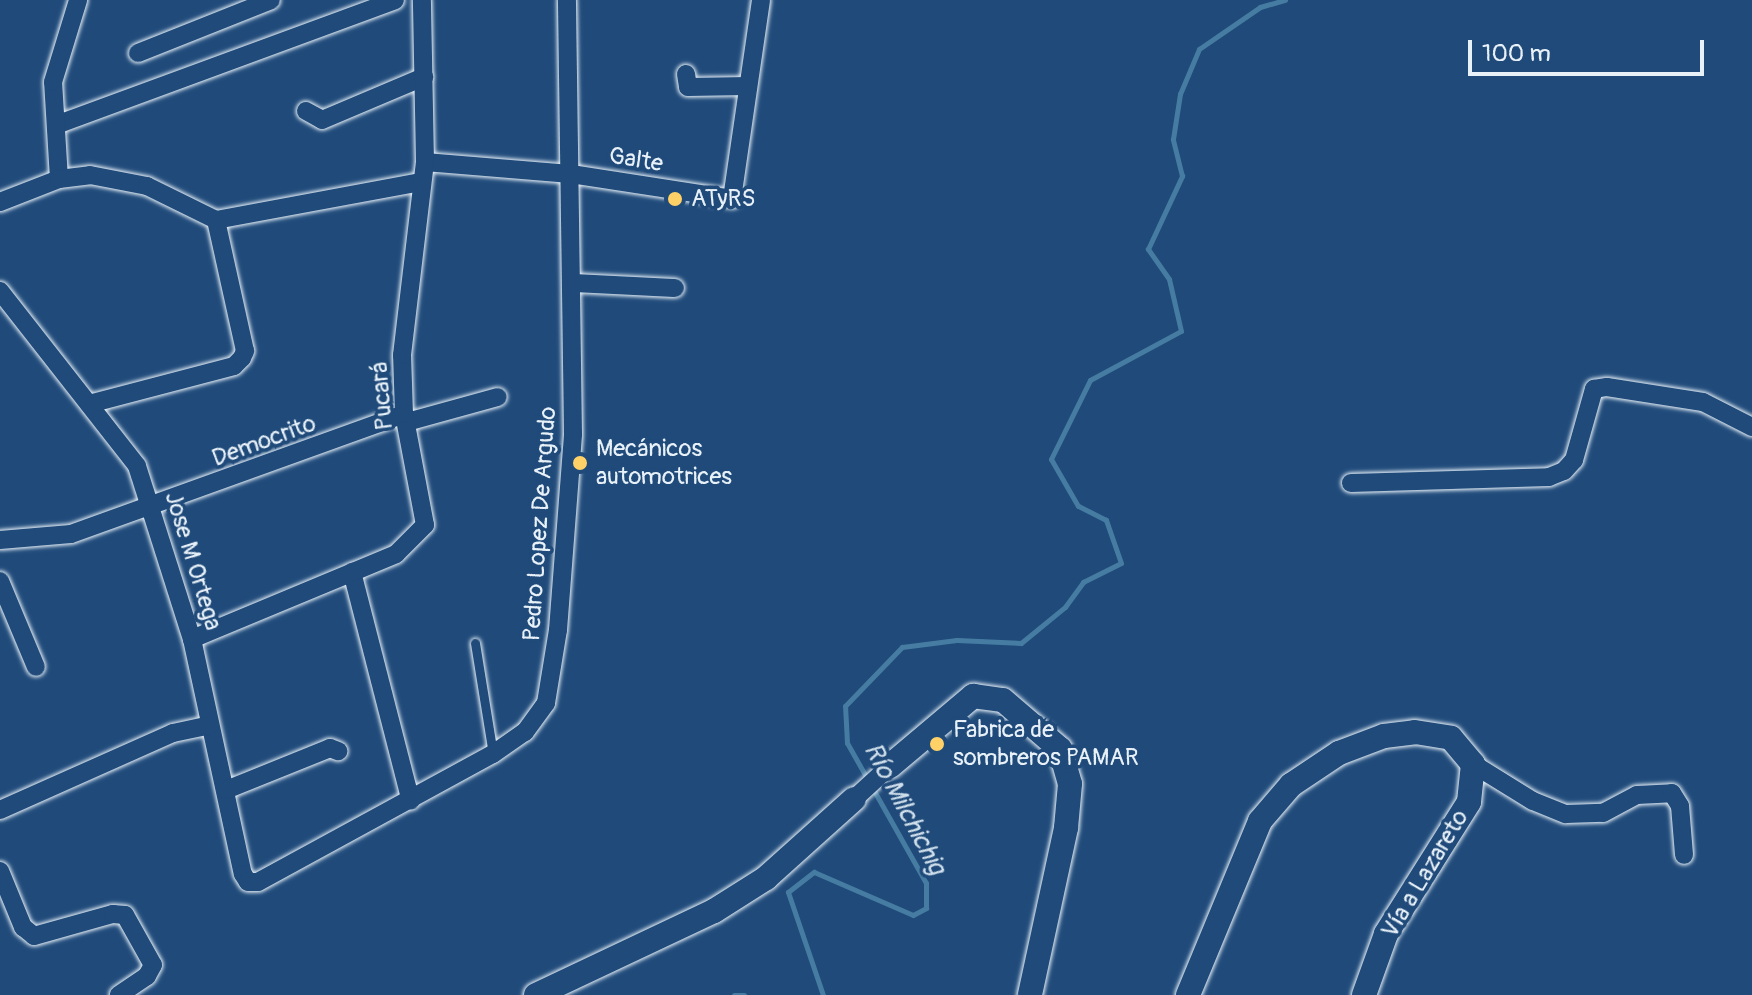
<!DOCTYPE html>
<meta charset="utf-8">
<style>
body{margin:0}
#map{position:relative;width:1752px;height:995px;overflow:hidden;background:#1f4a7a;font-family:Pangolin,sans-serif}
div>[style]{position:absolute}
[style*='--x']{left:calc(var(--x)*1px);top:calc(var(--y)*1px);width:calc(var(--w)*1px);rotate:calc(var(--a)*1deg)}
.stream>*{height:5px;margin:-2.5px;padding:0 2.5px;transform-origin:2.5px;border-radius:2.5px;background:#467ca2}
.roads{filter:drop-shadow(0 0 2px #e8f1f8) drop-shadow(0 0 2px #e8f1f8)}
.service>*{height:9px;margin:-4.5px;padding:0 4.5px;transform-origin:4.5px;border-radius:4.5px;background:#1f4a7a}
.minor>*{height:18px;margin:-9px;padding:0 9px;transform-origin:9px;border-radius:9px;background:#1f4a7a}
.tertiary>*{height:24px;margin:-12px;padding:0 12px;transform-origin:12px;border-radius:12px;background:#1f4a7a}
.dots>*{width:22px;height:22px;translate:-50% -50%;box-sizing:border-box;border:4px solid #1f4a7a;border-radius:50%}
span{translate:-50% -50%;white-space:nowrap;text-align:center;line-height:1.15;-webkit-text-stroke:7px #1f4a7a;paint-order:stroke}
.street-label{font-size:24px;color:#e8f1f8}
.poi-label{font-size:24px;color:#e8f1f8}
.left{translate:0 -50%;text-align:left}
.water-label{font-size:26px;color:#d0dfeb;font-style:italic}
.scale{position:absolute;left:1468px;top:40px;width:236px;height:36px;box-sizing:border-box;border:4px solid #e8f1f8;border-top:0;padding-left:10px;font-size:24px;line-height:28px;white-space:nowrap;color:#e8f1f8;-webkit-text-stroke:6px #1f4a7a;paint-order:stroke}
</style>
<div id="map">
<div class="stream">
<i style="--x:734;--y:995;--w:10;--a:0"></i>
<i style="--x:823;--y:995;--w:109;--a:-108.8"></i>
<i style="--x:788;--y:892;--w:33;--a:-38"></i>
<i style="--x:814;--y:872;--w:108;--a:23.5"></i>
<i style="--x:913;--y:915;--w:15;--a:-28"></i>
<i style="--x:926;--y:908;--w:25;--a:-90"></i>
<i style="--x:926;--y:883;--w:161;--a:-119.4"></i>
<i style="--x:847;--y:743;--w:37;--a:-93"></i>
<i style="--x:845;--y:706;--w:82;--a:-46"></i>
<i style="--x:902;--y:647;--w:55;--a:-7.3"></i>
<i style="--x:957;--y:640;--w:64;--a:2.7"></i>
<i style="--x:1021;--y:643;--w:57;--a:-39.3"></i>
<i style="--x:1065;--y:607;--w:31;--a:-54"></i>
<i style="--x:1083;--y:582;--w:42;--a:-26.6"></i>
<i style="--x:1121;--y:563;--w:46;--a:-109.2"></i>
<i style="--x:1106;--y:520;--w:31;--a:-153"></i>
<i style="--x:1078;--y:506;--w:54;--a:-119.9"></i>
<i style="--x:1051;--y:459;--w:88;--a:-63.7"></i>
<i style="--x:1090;--y:380;--w:103;--a:-28.3"></i>
<i style="--x:1181;--y:331;--w:53;--a:-103"></i>
<i style="--x:1169;--y:279;--w:37;--a:-125"></i>
<i style="--x:1148;--y:249;--w:81;--a:-65"></i>
<i style="--x:1182;--y:176;--w:38;--a:-104"></i>
<i style="--x:1173;--y:139;--w:46;--a:-81.2"></i>
<i style="--x:1180;--y:94;--w:49;--a:-67.1"></i>
<i style="--x:1199;--y:49;--w:74;--a:-34.5"></i>
<i style="--x:1260;--y:7;--w:26;--a:-16"></i>
</div>
<div class="roads">
<div class="service">
<i style="--x:475;--y:643;--w:112;--a:80.8"></i>
</div>
<div class="minor">
<i style="--x:138;--y:53;--w:143;--a:-21.7"></i>
<i style="--x:686;--y:74;--w:13;--a:81"></i>
<i style="--x:688;--y:87;--w:60;--a:-1"></i>
<i style="--x:306;--y:111;--w:18;--a:29"></i>
<i style="--x:322;--y:120;--w:111;--a:-22.9"></i>
<i style="--x:56;--y:125;--w:361;--a:-20.2"></i>
<i style="--x:425;--y:162;--w:146;--a:4.7"></i>
<i style="--x:571;--y:174;--w:163;--a:8.8"></i>
<i style="--x:732;--y:199;--w:201;--a:-81.7"></i>
<i style="--x:59;--y:179;--w:97;--a:-93.5"></i>
<i style="--x:53;--y:82;--w:86;--a:-73"></i>
<i style="--x:0;--y:202;--w:63;--a:-21.3"></i>
<i style="--x:59;--y:179;--w:31;--a:-7"></i>
<i style="--x:90;--y:175;--w:58;--a:10.9"></i>
<i style="--x:147;--y:186;--w:77;--a:26.2"></i>
<i style="--x:216;--y:220;--w:209;--a:-10.5"></i>
<i style="--x:573;--y:283;--w:102;--a:2.8"></i>
<i style="--x:0;--y:291;--w:222;--a:51.9"></i>
<i style="--x:137;--y:466;--w:182;--a:72.4"></i>
<i style="--x:192;--y:639;--w:240;--a:77.8"></i>
<i style="--x:243;--y:874;--w:9;--a:58"></i>
<i style="--x:248;--y:882;--w:10;--a:0"></i>
<i style="--x:258;--y:882;--w:268;--a:-28.6"></i>
<i style="--x:493;--y:754;--w:39;--a:-35"></i>
<i style="--x:525;--y:732;--w:36;--a:-54"></i>
<i style="--x:546;--y:703;--w:74;--a:-80.7"></i>
<i style="--x:558;--y:630;--w:197;--a:-85.6"></i>
<i style="--x:573;--y:434;--w:434;--a:-90.8"></i>
<i style="--x:89;--y:404;--w:150;--a:-14.7"></i>
<i style="--x:234;--y:366;--w:11;--a:-45"></i>
<i style="--x:242;--y:358;--w:8;--a:-67"></i>
<i style="--x:245;--y:351;--w:134;--a:-102.5"></i>
<i style="--x:407;--y:422;--w:94;--a:-15.4"></i>
<i style="--x:1351;--y:483;--w:198;--a:-1.7"></i>
<i style="--x:1549;--y:477;--w:16;--a:-22"></i>
<i style="--x:1564;--y:471;--w:15;--a:-48"></i>
<i style="--x:1574;--y:460;--w:74;--a:-74.3"></i>
<i style="--x:1594;--y:389;--w:13;--a:-9"></i>
<i style="--x:1607;--y:387;--w:97;--a:8.9"></i>
<i style="--x:1703;--y:402;--w:55;--a:27"></i>
<i style="--x:0;--y:540;--w:71;--a:-4.8"></i>
<i style="--x:71;--y:534;--w:354;--a:-19.8"></i>
<i style="--x:352;--y:572;--w:236;--a:75.6"></i>
<i style="--x:0;--y:581;--w:93;--a:67.3"></i>
<i style="--x:192;--y:639;--w:221;--a:-22.6"></i>
<i style="--x:396;--y:554;--w:41;--a:-45"></i>
<i style="--x:425;--y:525;--w:113;--a:-100.7"></i>
<i style="--x:404;--y:414;--w:59;--a:-91.9"></i>
<i style="--x:402;--y:355;--w:194;--a:-83.2"></i>
<i style="--x:425;--y:162;--w:162;--a:-91.1"></i>
<i style="--x:1473;--y:764;--w:70;--a:31.7"></i>
<i style="--x:1533;--y:801;--w:35;--a:22"></i>
<i style="--x:1566;--y:814;--w:37;--a:-2"></i>
<i style="--x:1603;--y:813;--w:38;--a:-28"></i>
<i style="--x:1637;--y:795;--w:35;--a:-3"></i>
<i style="--x:1672;--y:793;--w:15;--a:58"></i>
<i style="--x:1680;--y:806;--w:49;--a:85.3"></i>
<i style="--x:226;--y:790;--w:112;--a:-22"></i>
<i style="--x:330;--y:748;--w:9;--a:21"></i>
<i style="--x:854;--y:799;--w:49;--a:-42.5"></i>
<i style="--x:0;--y:810;--w:189;--a:-24"></i>
<i style="--x:173;--y:733;--w:38;--a:-12"></i>
<i style="--x:0;--y:871;--w:61;--a:67.7"></i>
<i style="--x:23;--y:927;--w:14;--a:39"></i>
<i style="--x:34;--y:936;--w:82;--a:-15.6"></i>
<i style="--x:113;--y:914;--w:12;--a:5"></i>
<i style="--x:125;--y:915;--w:57;--a:60.8"></i>
<i style="--x:153;--y:965;--w:13;--a:119"></i>
<i style="--x:147;--y:976;--w:34;--a:146"></i>
</div>
<div class="tertiary">
<i style="--x:890;--y:766;--w:109;--a:-40.1"></i>
<i style="--x:973;--y:696;--w:30;--a:8"></i>
<i style="--x:1003;--y:700;--w:75;--a:40.7"></i>
<i style="--x:1060;--y:749;--w:36;--a:74"></i>
<i style="--x:1070;--y:784;--w:44;--a:95.2"></i>
<i style="--x:1066;--y:828;--w:171;--a:102.2"></i>
<i style="--x:536;--y:995;--w:197;--a:-25.3"></i>
<i style="--x:714;--y:911;--w:62;--a:-32.4"></i>
<i style="--x:766;--y:878;--w:118;--a:-41.9"></i>
<i style="--x:1188;--y:995;--w:188;--a:-67.5"></i>
<i style="--x:1260;--y:821;--w:48;--a:-49.3"></i>
<i style="--x:1291;--y:785;--w:58;--a:-33.7"></i>
<i style="--x:1339;--y:753;--w:48;--a:-20.7"></i>
<i style="--x:1384;--y:736;--w:31;--a:-7"></i>
<i style="--x:1415;--y:732;--w:36;--a:9"></i>
<i style="--x:1451;--y:738;--w:34;--a:50"></i>
<i style="--x:1473;--y:764;--w:38;--a:96"></i>
<i style="--x:1469;--y:802;--w:156;--a:122.2"></i>
<i style="--x:1386;--y:934;--w:65;--a:109.8"></i>
</div>
</div>
<div class="dots">
<i style="left:675px;top:199px;background:#ffd166"></i>
<i style="left:580px;top:463px;background:#ffd166"></i>
<i style="left:937px;top:744px;background:#ffd166"></i>
</div>
<div class="street-label">
<span style="left:636px;top:160px;rotate:9deg">Galte</span>
<span style="left:382px;top:396px;rotate:-95deg">Pucará</span>
<span style="left:264px;top:441px;rotate:-20deg">Democrito</span>
<span style="left:540px;top:524px;rotate:-86deg">Pedro Lopez De Argudo</span>
<span style="left:193px;top:561px;rotate:73deg">Jose M Ortega</span>
<span style="left:1425px;top:874px;rotate:-59deg">Vía a Lazareto</span>
</div>
<div class="poi-label">
<span class="left" style="left:691px;top:199px">ATyRS</span>
<span class="left" style="left:596px;top:463px">Mecánicos<br>automotrices</span>
<span class="left" style="left:953px;top:744px">Fabrica de<br>sombreros PAMAR</span>
</div>
<div class="water-label">
<span style="left:904px;top:809px;rotate:62deg">Río Milchichig</span>
</div>
<div class="scale">100 m</div>
</div>
